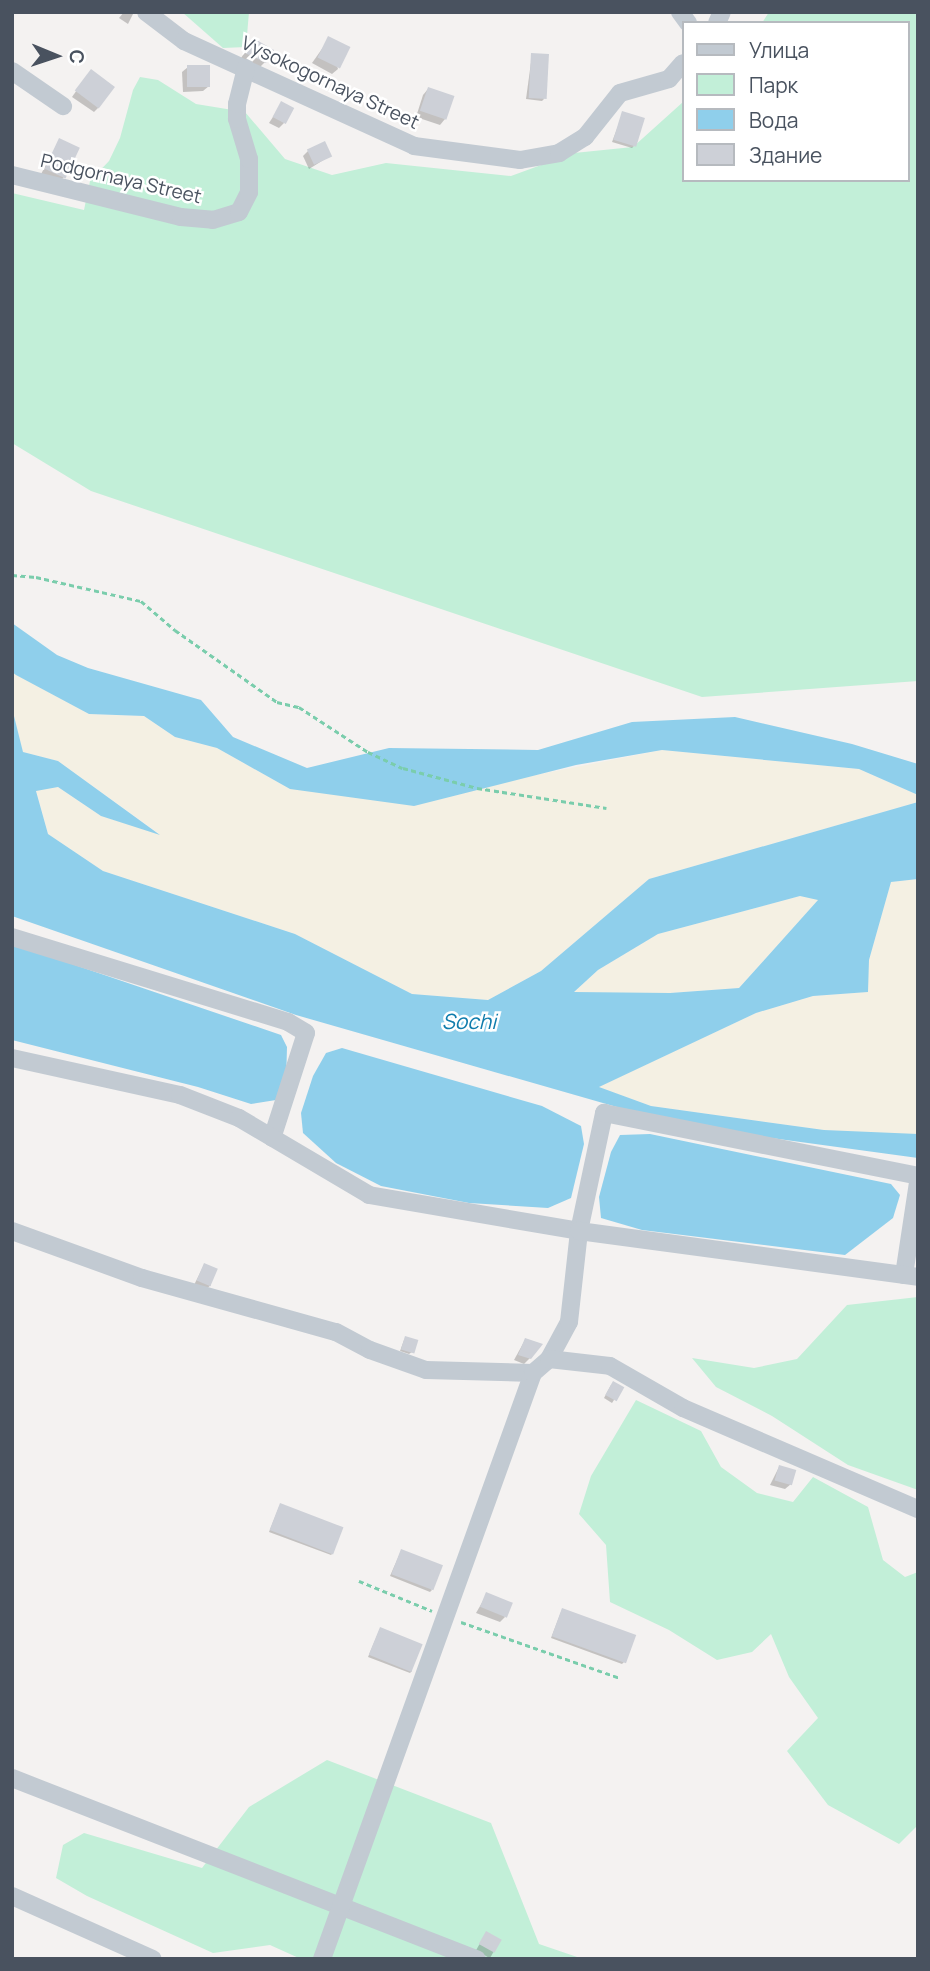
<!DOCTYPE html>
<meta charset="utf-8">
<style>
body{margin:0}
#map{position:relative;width:930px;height:1971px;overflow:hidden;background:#f4f2f1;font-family:Manrope,sans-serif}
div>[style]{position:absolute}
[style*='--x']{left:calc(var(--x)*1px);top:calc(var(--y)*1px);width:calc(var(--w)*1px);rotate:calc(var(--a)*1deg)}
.green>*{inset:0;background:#c2efd8}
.sand>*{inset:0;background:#f4f0e3}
.water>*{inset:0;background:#8fcfeb}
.shadow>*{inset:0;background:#0003;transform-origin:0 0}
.building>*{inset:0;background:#cdd0d7;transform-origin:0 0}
.path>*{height:2.5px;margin-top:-1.25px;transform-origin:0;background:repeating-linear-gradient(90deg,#7acdac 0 5px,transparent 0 8.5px)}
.minor>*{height:18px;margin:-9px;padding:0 9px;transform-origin:9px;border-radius:9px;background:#c2cad2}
span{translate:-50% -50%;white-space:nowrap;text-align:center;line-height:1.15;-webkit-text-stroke:5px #fff;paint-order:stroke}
.street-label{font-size:19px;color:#49525f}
.water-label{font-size:21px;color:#0f7cac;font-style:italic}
.frame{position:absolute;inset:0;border:14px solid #49525f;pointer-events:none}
.legend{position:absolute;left:682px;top:21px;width:228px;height:161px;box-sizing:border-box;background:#fff;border:2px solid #b6babf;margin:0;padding:9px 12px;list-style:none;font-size:21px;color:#49525f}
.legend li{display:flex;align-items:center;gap:14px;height:35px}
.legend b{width:35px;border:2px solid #b6babf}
.north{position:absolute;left:21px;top:21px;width:70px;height:70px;-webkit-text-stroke:5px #fff;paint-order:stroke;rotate:92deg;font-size:19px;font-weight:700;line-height:28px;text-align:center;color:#49525f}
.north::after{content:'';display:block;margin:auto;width:24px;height:32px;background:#49525f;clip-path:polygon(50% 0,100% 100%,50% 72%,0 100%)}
</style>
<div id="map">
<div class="green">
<i style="clip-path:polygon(182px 12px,249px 12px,246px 47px,223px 48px)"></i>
<i style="clip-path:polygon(769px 12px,918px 12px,918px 681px,702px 697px,91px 491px,12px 443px,12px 193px,84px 210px,90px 181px,109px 161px,120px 138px,133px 90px,140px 77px,158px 80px,196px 104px,245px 112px,285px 159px,332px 175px,386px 163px,511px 176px,574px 153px,633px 147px,683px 102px,683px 180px,907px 180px,907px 23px,762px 23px)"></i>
<i style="clip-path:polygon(918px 1297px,918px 1490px,848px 1465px,772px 1416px,716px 1387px,692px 1358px,754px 1368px,797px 1359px,847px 1305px)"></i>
<i style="clip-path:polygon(636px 1400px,701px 1431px,721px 1467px,757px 1493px,793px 1502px,813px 1477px,868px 1507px,883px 1560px,905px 1577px,918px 1572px,918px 1825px,899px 1844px,828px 1805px,787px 1751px,818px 1718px,789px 1677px,771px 1634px,752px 1652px,717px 1660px,669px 1630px,610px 1602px,606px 1545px,579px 1514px,591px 1476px)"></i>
<i style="clip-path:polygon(327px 1760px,491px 1823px,539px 1944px,583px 1959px,301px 1959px,270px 1945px,213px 1953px,87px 1896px,56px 1878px,63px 1845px,84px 1833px,202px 1868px,249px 1807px)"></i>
</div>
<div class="sand">
<i style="clip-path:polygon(12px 672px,89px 714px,144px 716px,175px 737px,217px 748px,290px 789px,510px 780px,662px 750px,859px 769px,918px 795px,918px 802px,649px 879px,541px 971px,488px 1000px,412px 994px,295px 934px,103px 871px,48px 834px,36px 790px,58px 787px,101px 816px,158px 833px,58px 761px,23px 752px,12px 708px)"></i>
<i style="clip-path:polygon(918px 879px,916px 1137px,824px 1130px,651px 1106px,598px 1087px,756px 1013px,813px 996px,867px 992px,869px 960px,891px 882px)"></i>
<i style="clip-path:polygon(800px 896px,819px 899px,739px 988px,670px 993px,573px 993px,598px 970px,658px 934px)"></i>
</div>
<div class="water">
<i style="clip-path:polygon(12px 623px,57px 655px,88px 668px,201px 700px,233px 737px,307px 768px,389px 748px,538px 750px,632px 722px,735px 717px,852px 744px,918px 764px,918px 795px,859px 769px,662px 750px,576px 765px,414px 806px,290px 789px,217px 748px,175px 737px,144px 716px,89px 714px,16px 675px,12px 672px)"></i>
<i style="clip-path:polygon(evenodd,12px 708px,23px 752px,58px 761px,160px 835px,101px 816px,58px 787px,36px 791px,48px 834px,103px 871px,295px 934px,412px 994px,488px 1000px,541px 971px,649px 879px,918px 802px,918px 879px,891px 882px,869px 960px,868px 992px,813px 996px,756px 1013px,599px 1087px,651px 1106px,824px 1130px,918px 1134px,918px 1158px,683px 1126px,296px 1015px,12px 916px,12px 708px,800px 896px,818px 900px,739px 988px,670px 993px,574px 992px,598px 970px,658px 934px,800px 896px)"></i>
<i style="clip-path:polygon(16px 945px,281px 1035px,287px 1047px,286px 1083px,276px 1100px,251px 1104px,198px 1087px,12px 1040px,12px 947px)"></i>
<i style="clip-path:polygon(342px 1048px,542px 1106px,581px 1126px,584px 1144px,571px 1198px,548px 1208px,469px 1203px,381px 1186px,336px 1163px,303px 1133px,301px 1113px,313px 1076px,326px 1053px)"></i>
<i style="clip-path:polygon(650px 1134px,891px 1184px,900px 1195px,893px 1218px,845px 1255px,642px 1230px,601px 1218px,599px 1197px,611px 1152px,620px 1135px)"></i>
</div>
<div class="shadow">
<i style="clip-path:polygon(124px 12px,134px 12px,128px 24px,119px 18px)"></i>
<i style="clip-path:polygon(329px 39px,338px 69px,332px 74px,312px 63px)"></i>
<i style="clip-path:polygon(253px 40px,265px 62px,260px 67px,241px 58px)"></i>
<i style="clip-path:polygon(532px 55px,544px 99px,542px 101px,526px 99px)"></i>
<i style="clip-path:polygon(188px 67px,209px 86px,203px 91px,183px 92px,182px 72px)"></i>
<i style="clip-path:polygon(86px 77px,99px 107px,94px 112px,72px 97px)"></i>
<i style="clip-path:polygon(428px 89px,445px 119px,440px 125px,416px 117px,423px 95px)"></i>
<i style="clip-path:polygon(282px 103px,284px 123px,279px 128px,269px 123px)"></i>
<i style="clip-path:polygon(623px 113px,634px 146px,632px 148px,612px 142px)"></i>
<i style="clip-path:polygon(60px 140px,65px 176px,60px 181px,41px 174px)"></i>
<i style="clip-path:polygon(308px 151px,330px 156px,309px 169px,303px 156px)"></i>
<i style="clip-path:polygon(204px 1265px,211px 1285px,205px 1290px,193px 1287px)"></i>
<i style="clip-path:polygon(404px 1340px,412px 1352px,409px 1354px,400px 1351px)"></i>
<i style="clip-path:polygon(525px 1340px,530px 1358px,524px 1364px,514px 1360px)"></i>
<i style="clip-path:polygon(611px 1385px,614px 1400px,612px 1403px,604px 1398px)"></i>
<i style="clip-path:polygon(779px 1467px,791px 1484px,785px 1489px,770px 1485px)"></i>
<i style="clip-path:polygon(279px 1507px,333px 1553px,331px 1555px,269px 1532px)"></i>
<i style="clip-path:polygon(401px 1551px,432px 1590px,430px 1592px,390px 1576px)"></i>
<i style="clip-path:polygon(487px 1594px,505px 1617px,500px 1622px,476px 1613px)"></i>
<i style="clip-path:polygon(561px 1612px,624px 1662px,622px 1664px,551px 1638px)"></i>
<i style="clip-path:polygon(379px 1631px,412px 1671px,410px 1673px,368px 1657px)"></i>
<i style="left:486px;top:1933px;width:16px;height:20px;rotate:30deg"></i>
</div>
<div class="building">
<i style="left:328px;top:36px;width:25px;height:24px;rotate:26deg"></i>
<i style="clip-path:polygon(253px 38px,274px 50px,266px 63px,245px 53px)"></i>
<i style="left:531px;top:53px;width:18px;height:45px;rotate:3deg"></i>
<i style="left:187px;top:65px;width:23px;height:22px"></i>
<i style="left:91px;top:69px;width:30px;height:27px;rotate:37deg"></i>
<i style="left:428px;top:87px;width:28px;height:25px;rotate:19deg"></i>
<i style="left:281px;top:101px;width:15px;height:18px;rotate:28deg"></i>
<i style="left:622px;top:111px;width:24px;height:30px;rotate:17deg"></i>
<i style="left:59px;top:138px;width:23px;height:34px;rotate:25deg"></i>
<i style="left:325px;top:141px;width:17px;height:20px;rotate:65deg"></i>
<i style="left:204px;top:1263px;width:15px;height:19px;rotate:23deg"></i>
<i style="left:405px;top:1336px;width:14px;height:14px;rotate:17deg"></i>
<i style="clip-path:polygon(525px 1338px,543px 1344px,531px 1359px,518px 1355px)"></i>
<i style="left:613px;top:1381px;width:13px;height:16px;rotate:29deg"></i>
<i style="left:779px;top:1465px;width:18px;height:16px;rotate:16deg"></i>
<i style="left:280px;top:1503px;width:68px;height:29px;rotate:21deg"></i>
<i style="left:401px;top:1549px;width:45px;height:27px;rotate:21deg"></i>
<i style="left:486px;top:1592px;width:29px;height:16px;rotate:22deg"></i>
<i style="left:562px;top:1608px;width:79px;height:30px;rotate:20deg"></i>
<i style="left:380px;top:1627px;width:46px;height:30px;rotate:22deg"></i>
<i style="left:486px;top:1931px;width:18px;height:15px;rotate:29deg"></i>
</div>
<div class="path">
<i style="--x:12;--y:575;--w:24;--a:5"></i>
<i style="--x:36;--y:577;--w:108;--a:12.9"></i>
<i style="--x:141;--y:601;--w:45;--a:40.5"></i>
<i style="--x:175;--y:630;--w:125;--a:35.2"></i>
<i style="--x:277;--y:702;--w:23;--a:13"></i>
<i style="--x:299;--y:707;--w:82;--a:33.1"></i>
<i style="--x:368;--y:752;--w:38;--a:25"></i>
<i style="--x:403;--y:768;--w:77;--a:15.1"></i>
<i style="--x:477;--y:788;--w:131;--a:8.8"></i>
<i style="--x:359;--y:1581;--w:79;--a:22.3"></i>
<i style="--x:461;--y:1622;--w:169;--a:19.4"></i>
</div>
<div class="minor">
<i style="--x:146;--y:12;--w:48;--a:37.3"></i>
<i style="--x:184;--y:41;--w:253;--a:24.5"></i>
<i style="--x:414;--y:146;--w:107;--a:7.5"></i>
<i style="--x:520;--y:160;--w:40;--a:-10"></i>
<i style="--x:559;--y:153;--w:31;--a:-32"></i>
<i style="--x:585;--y:137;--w:56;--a:-51.5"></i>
<i style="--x:620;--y:93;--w:51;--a:-15.9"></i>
<i style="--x:669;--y:79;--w:21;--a:-49"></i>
<i style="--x:680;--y:12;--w:14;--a:54"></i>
<i style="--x:717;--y:23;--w:12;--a:-66"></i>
<i style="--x:12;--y:71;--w:62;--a:34.5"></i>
<i style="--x:12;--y:175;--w:174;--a:14"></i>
<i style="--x:181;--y:217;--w:32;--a:5"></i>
<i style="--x:213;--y:220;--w:27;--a:-17"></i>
<i style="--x:239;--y:212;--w:22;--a:-63"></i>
<i style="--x:249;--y:192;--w:33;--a:-90"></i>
<i style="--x:249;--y:159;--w:42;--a:-106.7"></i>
<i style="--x:237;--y:119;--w:15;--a:-90"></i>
<i style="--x:237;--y:104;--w:37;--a:-76"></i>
<i style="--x:12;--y:937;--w:289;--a:17.1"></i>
<i style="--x:288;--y:1022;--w:21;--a:31"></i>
<i style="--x:306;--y:1033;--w:110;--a:107.9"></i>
<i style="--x:12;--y:1058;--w:172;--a:12.4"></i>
<i style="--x:180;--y:1095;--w:63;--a:21.3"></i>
<i style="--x:239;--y:1118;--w:151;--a:30.6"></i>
<i style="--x:369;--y:1195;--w:213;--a:9.7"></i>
<i style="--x:579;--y:1231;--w:121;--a:-78"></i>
<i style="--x:604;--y:1113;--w:320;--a:11.3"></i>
<i style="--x:12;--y:1231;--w:138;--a:19.9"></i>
<i style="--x:142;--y:1278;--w:201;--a:15.6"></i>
<i style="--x:336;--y:1332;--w:38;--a:28"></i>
<i style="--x:370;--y:1350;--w:59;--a:19.7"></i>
<i style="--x:426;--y:1370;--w:107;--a:1.6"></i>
<i style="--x:904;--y:1275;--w:94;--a:-81.4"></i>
<i style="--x:549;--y:1359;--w:42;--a:-61.6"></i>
<i style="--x:569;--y:1322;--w:92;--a:-83.7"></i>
<i style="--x:579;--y:1231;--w:342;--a:7.7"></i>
<i style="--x:12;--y:1778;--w:499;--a:21.3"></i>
<i style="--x:12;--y:1896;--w:154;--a:24.1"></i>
<i style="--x:322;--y:1959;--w:623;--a:-70.2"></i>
<i style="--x:533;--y:1373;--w:21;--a:-41"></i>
<i style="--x:549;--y:1359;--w:61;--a:6.5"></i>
<i style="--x:610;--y:1366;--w:84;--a:29.9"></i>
<i style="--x:683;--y:1408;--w:256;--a:23.3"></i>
</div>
<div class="street-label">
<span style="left:330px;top:83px;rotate:25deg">Vysokogornaya Street</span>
<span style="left:121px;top:179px;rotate:13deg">Podgornaya Street</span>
</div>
<div class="water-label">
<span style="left:469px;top:1021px">Sochi</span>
</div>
<div class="frame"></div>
<ul class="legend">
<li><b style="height:9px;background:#c2cad2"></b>Улица</li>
<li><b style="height:19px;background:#c2efd8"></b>Парк</li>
<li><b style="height:19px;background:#8fcfeb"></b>Вода</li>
<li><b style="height:19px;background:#cdd0d7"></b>Здание</li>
</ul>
<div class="north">С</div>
</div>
